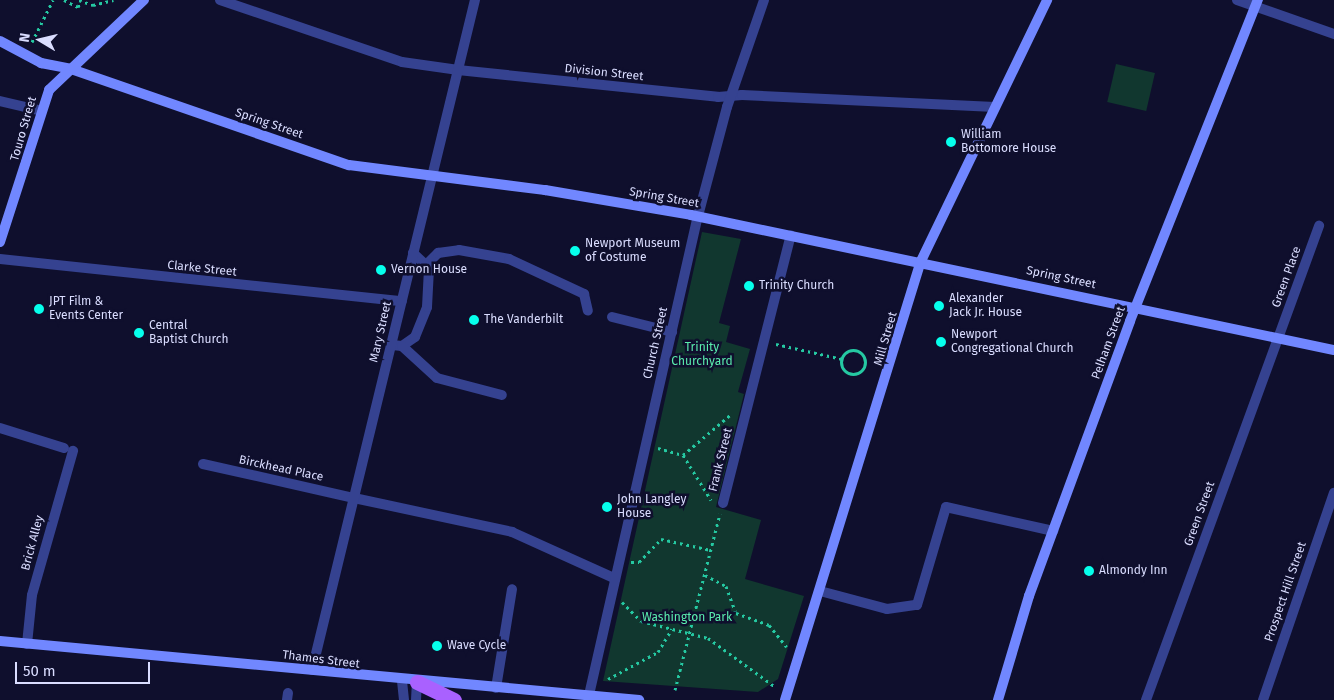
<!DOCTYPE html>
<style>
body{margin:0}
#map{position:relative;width:1334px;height:700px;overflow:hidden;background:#0f0f2d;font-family:"Fira Sans",sans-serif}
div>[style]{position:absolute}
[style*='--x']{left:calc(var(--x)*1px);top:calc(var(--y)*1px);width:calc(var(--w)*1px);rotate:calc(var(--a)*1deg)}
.green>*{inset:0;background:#11372f;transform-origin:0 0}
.path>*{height:3px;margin-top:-1.5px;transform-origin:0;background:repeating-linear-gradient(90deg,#25c9a2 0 2.5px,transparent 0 6.5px)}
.path>.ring{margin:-1.5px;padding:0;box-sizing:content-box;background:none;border:3px solid #25c9a2;border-radius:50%}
.lane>*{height:10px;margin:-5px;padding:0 5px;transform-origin:5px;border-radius:5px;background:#354290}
.street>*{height:10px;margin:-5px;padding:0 5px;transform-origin:5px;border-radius:5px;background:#354290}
.secondary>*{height:10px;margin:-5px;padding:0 5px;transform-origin:5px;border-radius:5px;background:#7187ff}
.primary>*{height:15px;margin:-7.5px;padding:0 7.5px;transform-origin:7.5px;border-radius:7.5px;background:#a961ff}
.dots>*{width:14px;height:14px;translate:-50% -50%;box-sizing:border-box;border:2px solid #0f0f2d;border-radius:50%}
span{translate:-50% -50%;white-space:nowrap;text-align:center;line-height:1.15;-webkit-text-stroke:5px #0f0f2d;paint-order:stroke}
.street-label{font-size:12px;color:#daddff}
.poi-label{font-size:12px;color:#daddff}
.left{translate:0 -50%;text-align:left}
.park-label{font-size:12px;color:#5aecae}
.north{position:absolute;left:15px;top:15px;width:50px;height:50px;-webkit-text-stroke:4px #0f0f2d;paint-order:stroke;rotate:279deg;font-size:14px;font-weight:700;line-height:20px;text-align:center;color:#daddff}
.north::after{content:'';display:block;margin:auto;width:18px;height:22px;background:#daddff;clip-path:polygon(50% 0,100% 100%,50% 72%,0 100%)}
.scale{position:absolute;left:15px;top:662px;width:135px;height:22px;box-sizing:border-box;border:2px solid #daddff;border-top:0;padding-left:6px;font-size:15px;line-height:18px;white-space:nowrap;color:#daddff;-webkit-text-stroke:4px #0f0f2d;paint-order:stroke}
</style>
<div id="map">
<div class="green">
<i style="left:1116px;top:64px;width:40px;height:39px;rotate:13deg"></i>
<i style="clip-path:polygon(702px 232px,741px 239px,719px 323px,730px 326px,726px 342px,750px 349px,738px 392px,744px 394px,716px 507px,761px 520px,745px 579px,804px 596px,778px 679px,758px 692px,603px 681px)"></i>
</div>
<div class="path">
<i style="--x:64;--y:0;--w:16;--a:27"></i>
<i style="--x:78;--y:7;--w:7;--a:-63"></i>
<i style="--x:79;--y:0;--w:15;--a:20"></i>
<i style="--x:93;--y:5;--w:21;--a:-14"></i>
<i style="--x:32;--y:42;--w:47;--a:-63.4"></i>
<i style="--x:776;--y:344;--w:68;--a:12.8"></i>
<i class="ring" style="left:841px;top:350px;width:21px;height:21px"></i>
<i style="--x:658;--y:448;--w:26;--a:16"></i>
<i style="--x:683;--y:455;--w:53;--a:58.1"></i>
<i style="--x:683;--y:455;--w:62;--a:-40.4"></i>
<i style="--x:631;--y:562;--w:8;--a:0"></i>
<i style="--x:639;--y:562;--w:32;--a:-46"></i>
<i style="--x:661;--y:539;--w:51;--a:12.4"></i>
<i style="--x:705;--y:575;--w:24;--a:28"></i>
<i style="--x:726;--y:586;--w:29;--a:70"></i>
<i style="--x:736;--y:613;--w:35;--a:20"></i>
<i style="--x:769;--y:625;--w:28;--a:51"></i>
<i style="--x:622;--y:602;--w:27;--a:45"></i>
<i style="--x:641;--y:621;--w:69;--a:14.2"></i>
<i style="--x:708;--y:638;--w:82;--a:36"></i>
<i style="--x:608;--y:679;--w:57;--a:-28.4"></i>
<i style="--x:658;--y:652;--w:27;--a:-59"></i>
<i style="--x:675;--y:690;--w:182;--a:-75.7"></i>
</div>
<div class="lane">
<i style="--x:427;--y:264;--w:16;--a:-45"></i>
<i style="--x:438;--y:253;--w:21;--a:-8"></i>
<i style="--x:459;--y:250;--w:51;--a:10.2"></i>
<i style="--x:509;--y:259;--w:83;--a:25"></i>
<i style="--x:584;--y:294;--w:17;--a:77"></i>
<i style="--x:612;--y:317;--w:62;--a:14"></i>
<i style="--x:392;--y:345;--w:10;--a:6"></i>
<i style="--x:402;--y:346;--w:16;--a:-35"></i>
<i style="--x:415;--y:337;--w:32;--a:-68"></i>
<i style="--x:427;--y:307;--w:39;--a:-87"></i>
<i style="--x:429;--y:268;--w:22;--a:-137"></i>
<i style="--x:402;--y:346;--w:47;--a:42.4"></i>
<i style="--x:437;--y:378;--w:67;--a:14.7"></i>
<i style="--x:354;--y:498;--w:162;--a:12.1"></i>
<i style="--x:512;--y:532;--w:112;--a:24.3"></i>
<i style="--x:723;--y:503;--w:276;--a:-75.8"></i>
<i style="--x:820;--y:591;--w:69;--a:15"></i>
<i style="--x:887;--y:609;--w:30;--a:-8"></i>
<i style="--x:917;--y:605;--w:102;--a:-73.5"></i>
<i style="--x:946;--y:507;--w:110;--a:12.6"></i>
<i style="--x:27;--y:644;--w:49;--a:-84.2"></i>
<i style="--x:32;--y:595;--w:150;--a:-74.1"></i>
<i style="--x:402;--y:681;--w:19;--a:84"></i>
<i style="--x:416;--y:700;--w:18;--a:-87"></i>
</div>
<div class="street">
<i style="--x:220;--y:0;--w:192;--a:18.8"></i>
<i style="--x:402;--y:62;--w:57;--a:8.1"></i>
<i style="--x:458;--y:70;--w:261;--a:5.9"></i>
<i style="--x:718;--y:97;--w:24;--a:-5"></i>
<i style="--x:742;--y:95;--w:253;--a:2.7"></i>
<i style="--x:1237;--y:0;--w:103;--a:19.3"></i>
<i style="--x:0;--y:101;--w:43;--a:13.4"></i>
<i style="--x:0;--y:259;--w:404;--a:6"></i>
<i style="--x:0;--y:428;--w:67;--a:17.4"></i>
<i style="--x:203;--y:464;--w:155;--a:12.7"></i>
<i style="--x:312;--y:670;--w:690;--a:-76.33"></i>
<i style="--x:496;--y:688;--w:100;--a:-80.8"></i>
<i style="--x:589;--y:695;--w:491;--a:-77.2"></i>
<i style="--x:698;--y:216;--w:113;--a:-75.1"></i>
<i style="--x:727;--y:107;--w:113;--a:-70.9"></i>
<i style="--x:287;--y:700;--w:7;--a:-82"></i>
<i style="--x:1146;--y:700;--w:505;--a:-69.95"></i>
<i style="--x:1263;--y:700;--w:219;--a:-71.1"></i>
</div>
<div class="secondary">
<i style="--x:0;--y:41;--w:47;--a:28.2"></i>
<i style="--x:41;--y:63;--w:31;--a:11"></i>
<i style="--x:71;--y:69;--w:294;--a:19.1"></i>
<i style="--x:349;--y:165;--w:198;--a:7.3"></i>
<i style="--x:545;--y:190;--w:148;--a:9.7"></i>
<i style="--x:691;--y:215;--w:657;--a:11.86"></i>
<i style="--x:0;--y:242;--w:160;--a:-72.1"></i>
<i style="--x:49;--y:90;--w:131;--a:-43.5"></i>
<i style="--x:0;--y:641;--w:642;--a:5.28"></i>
<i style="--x:785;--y:700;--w:460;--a:-72.8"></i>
<i style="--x:921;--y:261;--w:290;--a:-64.2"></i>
<i style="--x:998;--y:700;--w:109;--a:-73.4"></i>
<i style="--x:1029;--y:596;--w:293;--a:-69.8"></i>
<i style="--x:1130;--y:321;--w:346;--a:-68.3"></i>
</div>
<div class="primary">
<i style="--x:417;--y:682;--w:41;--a:25.9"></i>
</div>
<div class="dots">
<i style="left:951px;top:142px;background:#06ffec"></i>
<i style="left:575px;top:251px;background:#06ffec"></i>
<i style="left:381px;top:270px;background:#06ffec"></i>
<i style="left:749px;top:286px;background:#06ffec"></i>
<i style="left:939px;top:306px;background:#06ffec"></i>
<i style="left:39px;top:309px;background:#06ffec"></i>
<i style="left:474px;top:320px;background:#06ffec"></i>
<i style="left:139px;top:333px;background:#06ffec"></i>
<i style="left:941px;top:342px;background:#06ffec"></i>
<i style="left:607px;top:507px;background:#06ffec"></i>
<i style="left:1089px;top:571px;background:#06ffec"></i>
<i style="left:437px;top:646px;background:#06ffec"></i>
</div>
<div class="street-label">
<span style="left:604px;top:73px;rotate:6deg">Division Street</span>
<span style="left:269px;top:124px;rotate:19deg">Spring Street</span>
<span style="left:24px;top:129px;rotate:-74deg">Touro Street</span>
<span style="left:664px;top:198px;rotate:10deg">Spring Street</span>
<span style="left:202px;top:269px;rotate:6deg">Clarke Street</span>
<span style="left:1287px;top:277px;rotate:-70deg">Green Place</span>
<span style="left:1061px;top:278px;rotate:12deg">Spring Street</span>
<span style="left:381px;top:332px;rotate:-77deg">Mary Street</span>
<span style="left:886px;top:339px;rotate:-74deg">Mill Street</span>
<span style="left:656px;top:343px;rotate:-77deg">Church Street</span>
<span style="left:1109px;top:343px;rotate:-70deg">Pelham Street</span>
<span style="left:721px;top:460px;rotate:-76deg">Frank Street</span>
<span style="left:281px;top:469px;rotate:12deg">Birckhead Place</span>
<span style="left:1200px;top:514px;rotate:-70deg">Green Street</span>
<span style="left:33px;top:543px;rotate:-75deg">Brick Alley</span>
<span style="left:1286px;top:592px;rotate:-71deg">Prospect Hill Street</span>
<span style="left:321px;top:660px;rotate:7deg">Thames Street</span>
</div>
<div class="poi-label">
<span class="left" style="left:961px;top:142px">William<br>Bottomore House</span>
<span class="left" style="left:585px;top:251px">Newport Museum<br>of Costume</span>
<span class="left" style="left:391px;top:270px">Vernon House</span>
<span class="left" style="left:759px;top:286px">Trinity Church</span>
<span class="left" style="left:949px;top:306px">Alexander<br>Jack Jr. House</span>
<span class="left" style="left:49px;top:309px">JPT Film &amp;<br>Events Center</span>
<span class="left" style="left:484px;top:320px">The Vanderbilt</span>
<span class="left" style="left:149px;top:333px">Central<br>Baptist Church</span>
<span class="left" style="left:951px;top:342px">Newport<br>Congregational Church</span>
<span class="left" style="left:617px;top:507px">John Langley<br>House</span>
<span class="left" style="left:1099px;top:571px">Almondy Inn</span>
<span class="left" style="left:447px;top:646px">Wave Cycle</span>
</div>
<div class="park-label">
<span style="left:702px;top:355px">Trinity<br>Churchyard</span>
<span style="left:687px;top:618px">Washington Park</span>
</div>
<div class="north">N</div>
<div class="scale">50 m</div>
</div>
